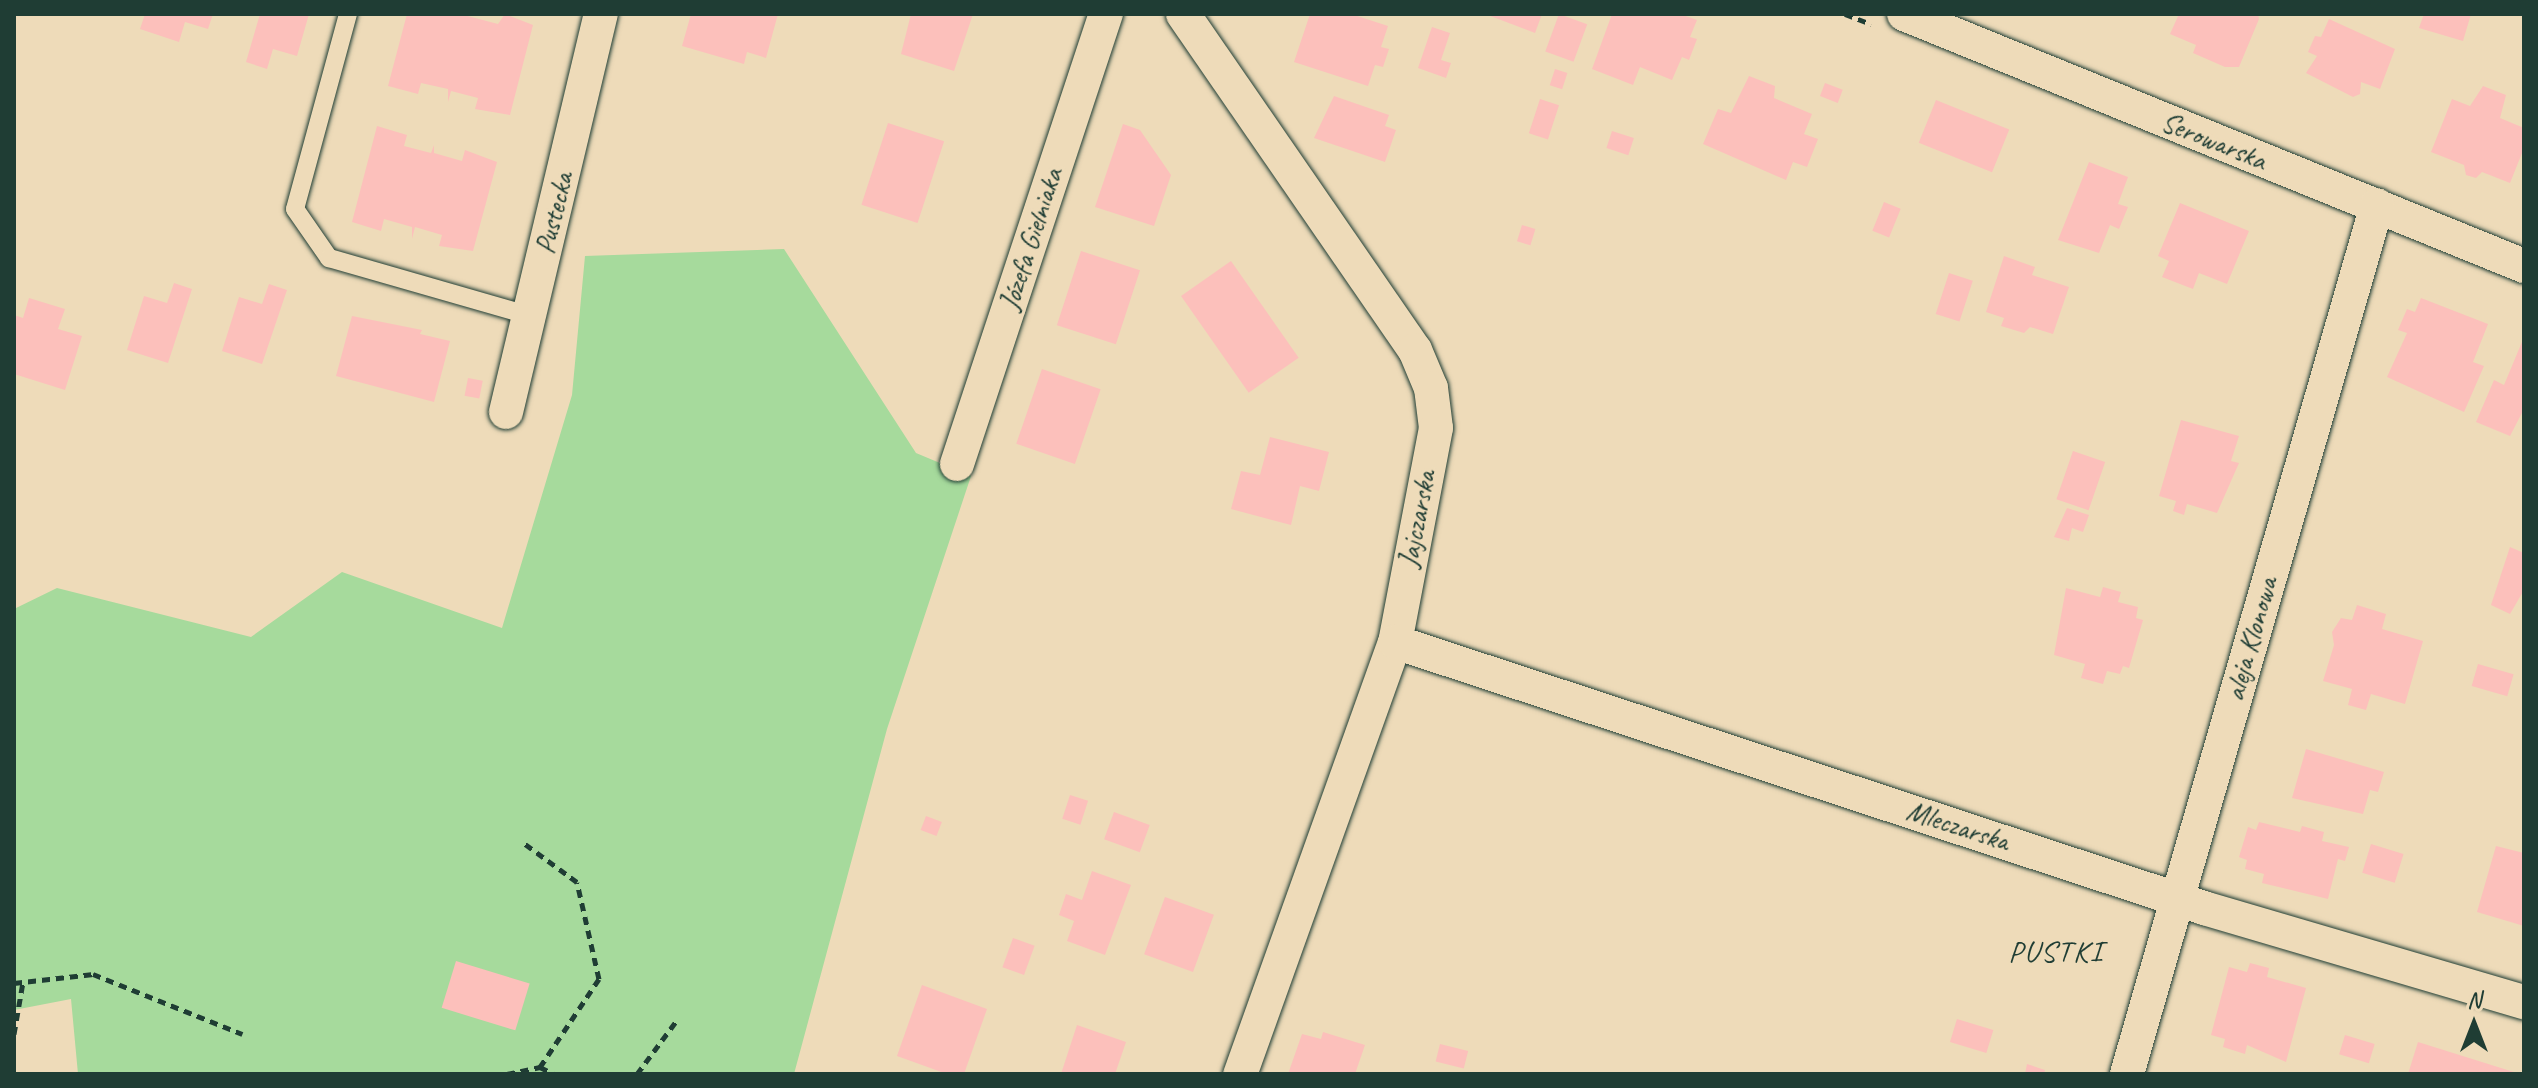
<!DOCTYPE html>
<meta charset="utf-8">
<style>
body{margin:0}
#map{position:relative;width:2538px;height:1088px;overflow:hidden;background:#eedbb9;font-family:Caveat,sans-serif}
div>[style]{position:absolute}
[style*='--x']{left:calc(var(--x)*1px);top:calc(var(--y)*1px);width:calc(var(--w)*1px);rotate:calc(var(--a)*1deg)}
.green>*{inset:0;background:#a6da9c}
.building>*{inset:0;background:#fcc0bb;transform-origin:0 0}
.path>*{height:5px;margin-top:-2.5px;transform-origin:0;background:repeating-linear-gradient(90deg,#1f3d34 0 8px,transparent 0 14px)}
.roads{filter:drop-shadow(0 0 2px #1f3d34) drop-shadow(0 0 2px #1f3d34)}
.service>*{height:18px;margin:-9px;padding:0 9px;transform-origin:9px;border-radius:9px;background:#eedbb9}
.minor>*{height:34px;margin:-17px;padding:0 17px;transform-origin:17px;border-radius:17px;background:#eedbb9}
span{translate:-50% -50%;white-space:nowrap;text-align:center;line-height:1.15;-webkit-text-stroke:6px #eedbb9;paint-order:stroke}
.street-label{font-size:28px;color:#1f3d34}
.neighbourhood-label{font-size:30px;color:#1f3d34;letter-spacing:2px}
.frame{position:absolute;inset:0;border:16px solid #1f3d34;pointer-events:none}
.north{position:absolute;left:2434px;top:984px;width:80px;height:80px;-webkit-text-stroke:6px #eedbb9;paint-order:stroke;rotate:0deg;font-size:22px;font-weight:700;line-height:32px;text-align:center;color:#1f3d34}
.north::after{content:'';display:block;margin:auto;width:28px;height:36px;background:#1f3d34;clip-path:polygon(50% 0,100% 100%,50% 72%,0 100%)}
</style>
<div id="map">
<div class="green">
<i style="clip-path:polygon(784px 249px,916px 453px,971px 476px,887px 729px,794px 1074px,78px 1074px,71px 999px,14px 1010px,14px 609px,57px 588px,251px 637px,342px 572px,502px 628px,572px 395px,585px 256px)"></i>
</div>
<div class="building">
<i style="clip-path:polygon(145px 14px,213px 14px,208px 29px,185px 22px,179px 42px,140px 29px)"></i>
<i style="clip-path:polygon(260px 14px,309px 14px,297px 56px,273px 49px,267px 69px,246px 62px)"></i>
<i style="clip-path:polygon(407px 14px,460px 14px,498px 24px,505px 14px,533px 25px,510px 115px,475px 109px,478px 98px,451px 91px,448px 102px,448px 89px,421px 83px,418px 94px,388px 86px)"></i>
<i style="clip-path:polygon(691px 14px,778px 14px,766px 58px,747px 52px,744px 64px,682px 46px)"></i>
<i style="clip-path:polygon(911px 14px,973px 14px,954px 71px,901px 54px)"></i>
<i style="clip-path:polygon(1310px 14px,1351px 14px,1388px 26px,1381px 47px,1389px 49px,1383px 67px,1375px 65px,1368px 86px,1294px 62px)"></i>
<i style="clip-path:polygon(1485px 14px,1542px 14px,1535px 33px)"></i>
<i style="left:1559px;top:14px;width:30px;height:40px;rotate:20deg"></i>
<i style="clip-path:polygon(1612px 14px,1680px 14px,1697px 20px,1690px 37px,1697px 39px,1689px 60px,1682px 57px,1672px 80px,1640px 67px,1633px 85px,1592px 69px)"></i>
<i style="clip-path:polygon(2179px 14px,2258px 14px,2259px 19px,2239px 67px,2225px 67px,2193px 53px,2196px 45px,2170px 34px)"></i>
<i style="clip-path:polygon(2424px 14px,2471px 14px,2463px 41px,2419px 28px)"></i>
<i style="clip-path:polygon(2329px 19px,2395px 49px,2380px 89px,2361px 82px,2360px 94px,2353px 97px,2306px 73px,2317px 56px,2308px 52px,2315px 36px,2321px 37px)"></i>
<i style="clip-path:polygon(1432px 27px,1450px 33px,1441px 60px,1451px 63px,1446px 78px,1418px 68px)"></i>
<i style="left:1555px;top:69px;width:13px;height:17px;rotate:18deg"></i>
<i style="clip-path:polygon(1749px 76px,1775px 86px,1774px 98px,1812px 114px,1804px 134px,1818px 139px,1807px 167px,1793px 162px,1786px 180px,1703px 144px,1718px 109px,1731px 113px)"></i>
<i style="left:1825px;top:83px;width:19px;height:14px;rotate:21deg"></i>
<i style="clip-path:polygon(2483px 86px,2506px 95px,2500px 118px,2524px 128px,2524px 148px,2510px 183px,2482px 172px,2476px 178px,2466px 175px,2464px 165px,2431px 152px,2452px 99px,2470px 106px)"></i>
<i style="clip-path:polygon(1334px 96px,1389px 115px,1385px 126px,1396px 130px,1385px 162px,1314px 138px)"></i>
<i style="left:1540px;top:99px;width:20px;height:36px;rotate:18deg"></i>
<i style="left:1936px;top:100px;width:79px;height:46px;rotate:22deg"></i>
<i style="left:888px;top:123px;width:59px;height:86px;rotate:18deg"></i>
<i style="clip-path:polygon(1123px 124px,1140px 130px,1171px 175px,1154px 226px,1095px 207px)"></i>
<i style="clip-path:polygon(377px 126px,407px 135px,404px 146px,431px 153px,434px 145px,434px 153px,462px 161px,465px 150px,497px 162px,473px 251px,439px 246px,442px 235px,415px 227px,412px 239px,412px 227px,384px 219px,381px 231px,352px 222px)"></i>
<i style="left:1612px;top:131px;width:23px;height:18px;rotate:18deg"></i>
<i style="clip-path:polygon(2089px 162px,2128px 177px,2118px 204px,2128px 207px,2119px 229px,2110px 225px,2099px 253px,2058px 240px)"></i>
<i style="left:1884px;top:202px;width:18px;height:31px;rotate:22deg"></i>
<i style="clip-path:polygon(2180px 203px,2249px 231px,2227px 284px,2199px 273px,2193px 289px,2162px 277px,2169px 261px,2158px 256px)"></i>
<i style="left:1522px;top:225px;width:14px;height:17px;rotate:17deg"></i>
<i style="left:1081px;top:251px;width:62px;height:78px;rotate:18deg"></i>
<i style="clip-path:polygon(2004px 256px,2035px 267px,2032px 275px,2069px 287px,2053px 334px,2030px 327px,2024px 333px,2001px 326px,2004px 318px,1986px 312px)"></i>
<i style="left:1231px;top:261px;width:118px;height:61px;rotate:55deg"></i>
<i style="left:1949px;top:273px;width:25px;height:43px;rotate:18deg"></i>
<i style="clip-path:polygon(174px 283px,192px 289px,168px 363px,127px 350px,144px 296px,167px 303px)"></i>
<i style="clip-path:polygon(269px 284px,287px 290px,262px 364px,222px 351px,239px 297px,262px 304px)"></i>
<i style="clip-path:polygon(29px 298px,65px 309px,58px 329px,82px 336px,65px 390px,14px 374px,14px 315px,23px 318px)"></i>
<i style="clip-path:polygon(2421px 298px,2488px 324px,2473px 362px,2484px 366px,2464px 412px,2387px 377px,2407px 333px,2398px 330px,2407px 309px,2415px 312px)"></i>
<i style="clip-path:polygon(352px 316px,422px 330px,420px 334px,450px 341px,434px 402px,336px 376px)"></i>
<i style="clip-path:polygon(2524px 337px,2524px 409px,2510px 436px,2476px 422px,2494px 380px,2504px 385px)"></i>
<i style="left:1042px;top:369px;width:62px;height:79px;rotate:19deg"></i>
<i style="left:468px;top:378px;width:15px;height:18px;rotate:11deg"></i>
<i style="clip-path:polygon(2181px 420px,2239px 436px,2231px 461px,2239px 463px,2217px 513px,2187px 504px,2184px 515px,2173px 511px,2176px 501px,2159px 496px)"></i>
<i style="clip-path:polygon(1270px 437px,1329px 452px,1319px 491px,1300px 486px,1291px 525px,1231px 509px,1241px 471px,1260px 475px)"></i>
<i style="left:2073px;top:451px;width:34px;height:51px;rotate:19deg"></i>
<i style="clip-path:polygon(2067px 508px,2089px 515px,2083px 532px,2072px 528px,2069px 541px,2054px 537px)"></i>
<i style="clip-path:polygon(2510px 547px,2524px 553px,2524px 590px,2510px 614px,2491px 605px)"></i>
<i style="clip-path:polygon(2103px 587px,2121px 592px,2118px 602px,2138px 607px,2136px 618px,2143px 620px,2129px 668px,2123px 666px,2120px 674px,2107px 671px,2103px 684px,2081px 678px,2085px 664px,2054px 655px,2066px 588px,2100px 597px)"></i>
<i style="clip-path:polygon(2357px 605px,2386px 614px,2382px 629px,2423px 641px,2405px 704px,2371px 694px,2366px 710px,2348px 705px,2352px 689px,2323px 681px,2334px 645px,2332px 632px,2341px 618px,2352px 620px)"></i>
<i style="left:2478px;top:664px;width:37px;height:23px;rotate:16deg"></i>
<i style="clip-path:polygon(2306px 749px,2384px 772px,2378px 792px,2370px 790px,2363px 814px,2292px 798px)"></i>
<i style="left:1070px;top:795px;width:19px;height:25px;rotate:18deg"></i>
<i style="left:1114px;top:812px;width:38px;height:29px;rotate:20deg"></i>
<i style="left:926px;top:816px;width:17px;height:15px;rotate:21deg"></i>
<i style="clip-path:polygon(2259px 822px,2300px 832px,2302px 826px,2324px 832px,2322px 841px,2349px 847px,2345px 861px,2338px 859px,2328px 899px,2262px 883px,2264px 874px,2245px 869px,2247px 860px,2239px 857px,2248px 827px,2256px 830px)"></i>
<i style="left:2371px;top:844px;width:34px;height:30px;rotate:17deg"></i>
<i style="clip-path:polygon(2496px 846px,2524px 853px,2524px 926px,2477px 912px)"></i>
<i style="clip-path:polygon(1092px 871px,1131px 885px,1105px 955px,1067px 941px,1074px 921px,1059px 915px,1066px 894px,1082px 900px)"></i>
<i style="left:1165px;top:897px;width:52px;height:61px;rotate:20deg"></i>
<i style="left:1013px;top:938px;width:23px;height:31px;rotate:20deg"></i>
<i style="left:456px;top:961px;width:77px;height:49px;rotate:17deg"></i>
<i style="clip-path:polygon(2250px 963px,2269px 968px,2267px 977px,2306px 988px,2286px 1062px,2247px 1045px,2245px 1054px,2223px 1047px,2225px 1039px,2211px 1035px,2229px 967px,2247px 972px)"></i>
<i style="clip-path:polygon(922px 985px,987px 1009px,964px 1074px,947px 1074px,897px 1056px)"></i>
<i style="left:1957px;top:1019px;width:38px;height:24px;rotate:17deg"></i>
<i style="clip-path:polygon(1077px 1025px,1126px 1042px,1115px 1074px,1061px 1074px)"></i>
<i style="clip-path:polygon(1323px 1032px,1365px 1045px,1355px 1074px,1288px 1074px,1302px 1034px,1321px 1039px)"></i>
<i style="left:2345px;top:1035px;width:31px;height:20px;rotate:17deg"></i>
<i style="clip-path:polygon(2418px 1042px,2517px 1073px,2517px 1074px,2408px 1074px)"></i>
<i style="left:1440px;top:1044px;width:29px;height:18px;rotate:14deg"></i>
<i style="clip-path:polygon(2027px 1064px,2045px 1070px,2044px 1074px,2025px 1074px)"></i>
</div>
<div class="path">
<i style="--x:1845;--y:14;--w:28;--a:21"></i>
<i style="--x:14;--y:983;--w:80;--a:-6.5"></i>
<i style="--x:93;--y:974;--w:161;--a:21.9"></i>
<i style="--x:14;--y:1034;--w:53;--a:-80.2"></i>
<i style="--x:540;--y:1067;--w:16;--a:27"></i>
<i style="--x:507;--y:1074;--w:34;--a:-12"></i>
<i style="--x:540;--y:1067;--w:106;--a:-56.2"></i>
<i style="--x:599;--y:979;--w:99;--a:-102.8"></i>
<i style="--x:577;--y:882;--w:66;--a:-143.7"></i>
<i style="--x:637;--y:1074;--w:67;--a:-53.5"></i>
</div>
<div class="roads">
<div class="service">
<i style="--x:348;--y:14;--w:202;--a:105.2"></i>
<i style="--x:295;--y:209;--w:60;--a:55.2"></i>
<i style="--x:329;--y:258;--w:207;--a:16"></i>
</div>
<div class="minor">
<i style="--x:1183;--y:14;--w:408;--a:55.4"></i>
<i style="--x:1415;--y:350;--w:41;--a:67.2"></i>
<i style="--x:1431;--y:388;--w:40;--a:82.9"></i>
<i style="--x:1436;--y:428;--w:218;--a:100.8"></i>
<i style="--x:1395;--y:642;--w:459;--a:109.7"></i>
<i style="--x:1904;--y:14;--w:669;--a:22.12"></i>
<i style="--x:506;--y:412;--w:409;--a:-76.6"></i>
<i style="--x:957;--y:464;--w:474;--a:-71.7"></i>
<i style="--x:1395;--y:642;--w:852;--a:18.2"></i>
<i style="--x:2204;--y:908;--w:334;--a:16.4"></i>
<i style="--x:2127;--y:1074;--w:904;--a:-73.95"></i>
</div>
</div>
<div class="street-label">
<span style="left:2214px;top:141px;rotate:22deg">Serowarska</span>
<span style="left:554px;top:213px;rotate:-76deg">Pustecka</span>
<span style="left:1031px;top:239px;rotate:-72deg">Józefa Gielniaka</span>
<span style="left:1417px;top:519px;rotate:-79deg">Jajczarska</span>
<span style="left:2251px;top:639px;rotate:-74deg">aleja Klonowa</span>
<span style="left:1958px;top:826px;rotate:18deg">Mleczarska</span>
</div>
<div class="neighbourhood-label">
<span style="left:2056px;top:951px">PUSTKI</span>
</div>
<div class="frame"></div>
<div class="north">N</div>
</div>
